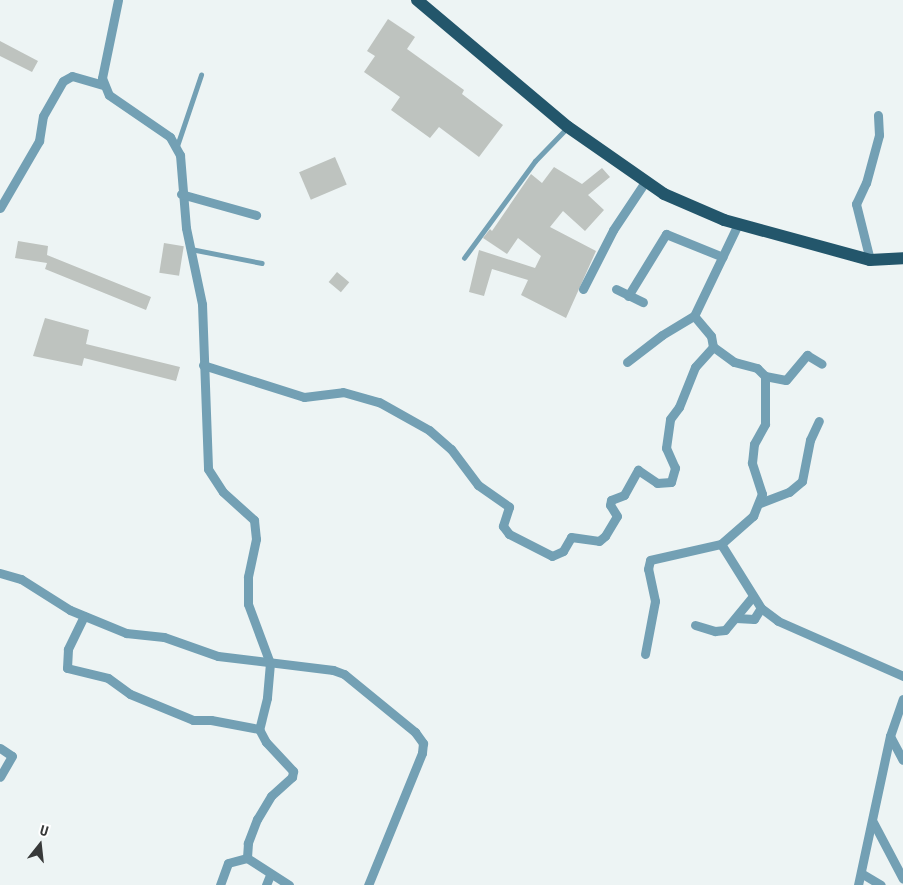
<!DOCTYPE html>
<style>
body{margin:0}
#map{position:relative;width:903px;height:885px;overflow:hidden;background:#edf4f4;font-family:"Roboto Condensed",sans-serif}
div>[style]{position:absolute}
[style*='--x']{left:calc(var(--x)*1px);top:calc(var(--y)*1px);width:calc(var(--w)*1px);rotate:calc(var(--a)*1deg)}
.building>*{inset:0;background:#bec3bf;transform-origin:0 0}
.service>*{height:4.5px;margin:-2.25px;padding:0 2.25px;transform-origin:2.25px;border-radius:2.25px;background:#73a0b4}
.minor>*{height:9px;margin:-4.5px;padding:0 4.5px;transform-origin:4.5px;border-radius:4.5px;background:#73a0b4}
.primary>*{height:12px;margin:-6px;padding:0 6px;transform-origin:6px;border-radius:6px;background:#23566b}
span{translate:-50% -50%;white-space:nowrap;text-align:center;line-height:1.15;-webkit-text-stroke:4px #fff;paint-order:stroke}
.north{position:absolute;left:15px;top:820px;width:50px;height:50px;-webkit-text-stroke:4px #fff;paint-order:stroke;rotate:16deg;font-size:14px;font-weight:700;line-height:20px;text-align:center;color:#373939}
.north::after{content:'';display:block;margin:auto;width:18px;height:22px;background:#373939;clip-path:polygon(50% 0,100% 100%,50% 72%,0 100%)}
</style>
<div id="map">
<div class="building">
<i style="clip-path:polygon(388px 19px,415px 37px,407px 49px,464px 90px,462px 94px,503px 125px,479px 157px,439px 127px,430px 138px,391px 110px,400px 97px,364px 72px,375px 56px,367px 51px)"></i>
<i style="clip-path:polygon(0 41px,38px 61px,32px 72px,0 56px)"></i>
<i style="left:335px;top:157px;width:30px;height:39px;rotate:67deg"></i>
<i style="clip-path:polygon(554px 167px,582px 184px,602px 168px,610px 177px,588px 195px,604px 210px,585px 231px,563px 211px,550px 227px,596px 251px,566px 318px,521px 295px,528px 280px,492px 269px,484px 296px,469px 292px,479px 250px,535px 268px,541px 256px,518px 238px,507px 254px,483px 238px,490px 229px,492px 231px,531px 174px,542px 183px)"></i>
<i style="clip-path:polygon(18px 241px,48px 246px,47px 255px,151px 297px,146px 310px,45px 269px,47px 263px,15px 258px)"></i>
<i style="left:164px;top:243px;width:20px;height:30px;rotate:9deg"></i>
<i style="left:337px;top:272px;width:16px;height:13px;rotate:40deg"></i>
<i style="clip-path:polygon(45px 318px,89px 330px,86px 344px,180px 367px,176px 381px,84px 358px,82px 366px,33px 356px)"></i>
</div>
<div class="service">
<i style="--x:177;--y:146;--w:75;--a:-71.3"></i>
<i style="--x:191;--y:249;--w:72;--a:11.2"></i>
<i style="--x:464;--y:258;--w:120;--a:-53.8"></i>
<i style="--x:535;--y:161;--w:46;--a:-45.9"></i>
</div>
<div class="minor">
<i style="--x:118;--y:0;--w:80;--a:101.6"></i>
<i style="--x:102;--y:78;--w:18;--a:68"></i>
<i style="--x:109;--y:95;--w:74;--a:34.5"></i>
<i style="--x:170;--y:137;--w:21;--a:61"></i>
<i style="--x:180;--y:155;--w:73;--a:85.3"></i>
<i style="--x:186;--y:228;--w:78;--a:78.1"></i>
<i style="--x:202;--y:304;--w:165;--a:87.9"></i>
<i style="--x:208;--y:469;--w:27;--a:57"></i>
<i style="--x:223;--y:492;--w:42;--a:42.1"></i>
<i style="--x:254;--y:520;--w:19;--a:84"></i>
<i style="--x:256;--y:539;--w:39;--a:102"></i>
<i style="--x:248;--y:577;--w:27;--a:90"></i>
<i style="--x:248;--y:604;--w:63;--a:69.6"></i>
<i style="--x:270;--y:663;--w:35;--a:95"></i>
<i style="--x:267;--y:698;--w:32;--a:104"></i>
<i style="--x:259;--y:729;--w:15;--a:62"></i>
<i style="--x:266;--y:742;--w:40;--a:47"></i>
<i style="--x:293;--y:771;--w:6;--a:99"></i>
<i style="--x:292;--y:777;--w:28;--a:138"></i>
<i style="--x:271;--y:796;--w:27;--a:121"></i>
<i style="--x:257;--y:819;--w:26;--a:111"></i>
<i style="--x:248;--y:843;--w:15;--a:94"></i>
<i style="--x:247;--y:858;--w:50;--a:32.7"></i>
<i style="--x:181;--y:194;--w:78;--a:15.6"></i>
<i style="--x:0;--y:208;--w:78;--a:-59.8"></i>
<i style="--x:39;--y:141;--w:25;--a:-81"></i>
<i style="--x:43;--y:116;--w:40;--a:-60.3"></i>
<i style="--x:63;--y:81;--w:10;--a:-29"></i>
<i style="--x:72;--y:76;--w:32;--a:16"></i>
<i style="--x:870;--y:260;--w:58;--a:-104"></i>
<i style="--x:856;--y:204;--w:23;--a:-65"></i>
<i style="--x:866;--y:183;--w:50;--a:-74.8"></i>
<i style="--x:879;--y:135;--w:20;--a:-93"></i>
<i style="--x:583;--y:289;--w:66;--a:-63"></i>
<i style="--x:613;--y:230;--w:58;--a:-56.3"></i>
<i style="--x:616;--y:289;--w:30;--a:26"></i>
<i style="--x:628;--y:296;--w:73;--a:-58.5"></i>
<i style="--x:666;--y:234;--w:61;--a:22"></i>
<i style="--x:627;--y:362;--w:44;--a:-37.6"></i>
<i style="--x:662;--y:335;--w:37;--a:-31"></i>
<i style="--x:203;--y:365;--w:106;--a:17.6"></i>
<i style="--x:304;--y:397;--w:39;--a:-7"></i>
<i style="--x:343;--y:392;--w:37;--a:16"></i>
<i style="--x:379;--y:402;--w:57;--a:29.2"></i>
<i style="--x:429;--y:430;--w:29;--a:41"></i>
<i style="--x:451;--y:449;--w:45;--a:53.1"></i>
<i style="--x:478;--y:485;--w:38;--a:35"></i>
<i style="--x:509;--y:507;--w:20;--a:108"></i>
<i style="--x:503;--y:526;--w:10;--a:53"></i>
<i style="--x:509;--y:534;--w:48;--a:27.1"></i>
<i style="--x:552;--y:556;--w:12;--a:-24"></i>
<i style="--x:563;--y:551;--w:16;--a:-60"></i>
<i style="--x:571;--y:537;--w:28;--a:8"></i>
<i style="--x:599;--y:541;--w:8;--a:-40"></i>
<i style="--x:605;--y:536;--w:23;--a:-59"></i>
<i style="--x:617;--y:516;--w:13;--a:-122"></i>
<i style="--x:610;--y:505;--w:5;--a:-79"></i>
<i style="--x:611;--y:500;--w:14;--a:-21"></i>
<i style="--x:624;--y:495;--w:29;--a:-61"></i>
<i style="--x:638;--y:470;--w:23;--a:34"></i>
<i style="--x:657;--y:483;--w:14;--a:-4"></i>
<i style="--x:671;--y:482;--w:15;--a:-74"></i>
<i style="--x:675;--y:468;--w:22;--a:-114"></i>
<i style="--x:666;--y:448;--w:29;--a:-82"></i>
<i style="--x:670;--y:419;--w:15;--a:-53"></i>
<i style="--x:679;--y:407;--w:43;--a:-68.2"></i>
<i style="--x:695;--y:367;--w:27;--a:-48"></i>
<i style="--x:765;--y:376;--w:21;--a:11"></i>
<i style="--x:786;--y:380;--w:33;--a:-50"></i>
<i style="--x:807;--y:355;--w:17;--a:31"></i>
<i style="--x:760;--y:503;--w:31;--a:-21"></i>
<i style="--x:789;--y:492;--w:17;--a:-40"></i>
<i style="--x:802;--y:481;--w:42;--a:-79"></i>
<i style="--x:810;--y:440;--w:21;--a:-65"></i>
<i style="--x:721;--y:544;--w:75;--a:58"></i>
<i style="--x:761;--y:608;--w:21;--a:37"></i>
<i style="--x:778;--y:621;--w:137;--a:23.7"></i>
<i style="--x:0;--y:573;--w:22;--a:16"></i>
<i style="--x:21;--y:579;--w:58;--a:32.3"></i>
<i style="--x:70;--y:610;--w:61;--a:22.3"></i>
<i style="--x:126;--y:633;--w:38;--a:6"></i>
<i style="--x:164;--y:637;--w:57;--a:19.4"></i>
<i style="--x:218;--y:656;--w:116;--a:6.9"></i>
<i style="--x:333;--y:670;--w:12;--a:20"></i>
<i style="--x:344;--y:674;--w:92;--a:39.2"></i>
<i style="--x:415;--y:732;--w:14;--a:54"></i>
<i style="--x:423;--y:743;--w:10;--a:96"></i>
<i style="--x:422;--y:753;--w:143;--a:112.2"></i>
<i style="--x:84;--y:616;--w:37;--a:116"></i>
<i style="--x:68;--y:649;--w:19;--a:93"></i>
<i style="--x:67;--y:668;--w:42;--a:13.7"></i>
<i style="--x:108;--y:678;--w:27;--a:36"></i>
<i style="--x:130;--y:694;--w:68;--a:22.4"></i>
<i style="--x:193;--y:720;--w:18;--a:0"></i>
<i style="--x:211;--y:720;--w:49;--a:10.6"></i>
<i style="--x:736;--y:618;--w:18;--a:3"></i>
<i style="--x:754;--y:619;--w:13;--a:-58"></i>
<i style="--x:695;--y:625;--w:21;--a:17"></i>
<i style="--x:715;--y:631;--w:10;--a:-6"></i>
<i style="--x:725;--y:630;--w:44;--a:-50.5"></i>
<i style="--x:645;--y:654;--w:54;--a:-79.3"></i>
<i style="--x:655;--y:601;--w:33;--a:-102"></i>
<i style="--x:648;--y:569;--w:9;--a:-77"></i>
<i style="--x:650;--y:560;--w:73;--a:-12.7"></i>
<i style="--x:721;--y:544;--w:43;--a:-41.2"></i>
<i style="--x:753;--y:516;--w:24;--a:-68"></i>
<i style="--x:762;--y:494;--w:33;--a:-108"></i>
<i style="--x:752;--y:463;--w:19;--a:-84"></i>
<i style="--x:754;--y:444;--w:23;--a:-61"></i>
<i style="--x:765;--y:424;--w:48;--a:-90"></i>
<i style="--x:765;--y:376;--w:11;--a:-135"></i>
<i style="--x:757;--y:368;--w:24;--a:-165"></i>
<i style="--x:734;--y:362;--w:26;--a:-144"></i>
<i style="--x:713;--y:347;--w:11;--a:-100"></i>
<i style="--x:711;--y:336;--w:26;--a:-130"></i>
<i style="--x:694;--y:316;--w:102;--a:-64.4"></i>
<i style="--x:890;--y:736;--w:27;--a:62"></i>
<i style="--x:0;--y:748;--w:14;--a:34"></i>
<i style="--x:12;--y:756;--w:24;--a:120"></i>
<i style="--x:873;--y:822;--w:64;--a:62.2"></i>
<i style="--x:861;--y:873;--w:23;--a:31"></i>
<i style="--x:220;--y:885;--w:23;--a:-70"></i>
<i style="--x:228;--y:863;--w:20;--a:-15"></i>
<i style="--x:266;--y:885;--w:11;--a:-68"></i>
<i style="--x:858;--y:885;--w:152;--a:-77.9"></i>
<i style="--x:890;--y:736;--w:39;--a:-71"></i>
</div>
<div class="primary">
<i style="--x:417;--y:0;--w:197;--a:40.1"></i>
<i style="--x:568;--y:127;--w:117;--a:34.9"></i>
<i style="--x:664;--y:194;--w:65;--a:23.4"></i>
<i style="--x:724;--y:220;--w:151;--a:15.3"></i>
<i style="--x:870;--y:260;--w:33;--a:-3"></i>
</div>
<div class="north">U</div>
</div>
